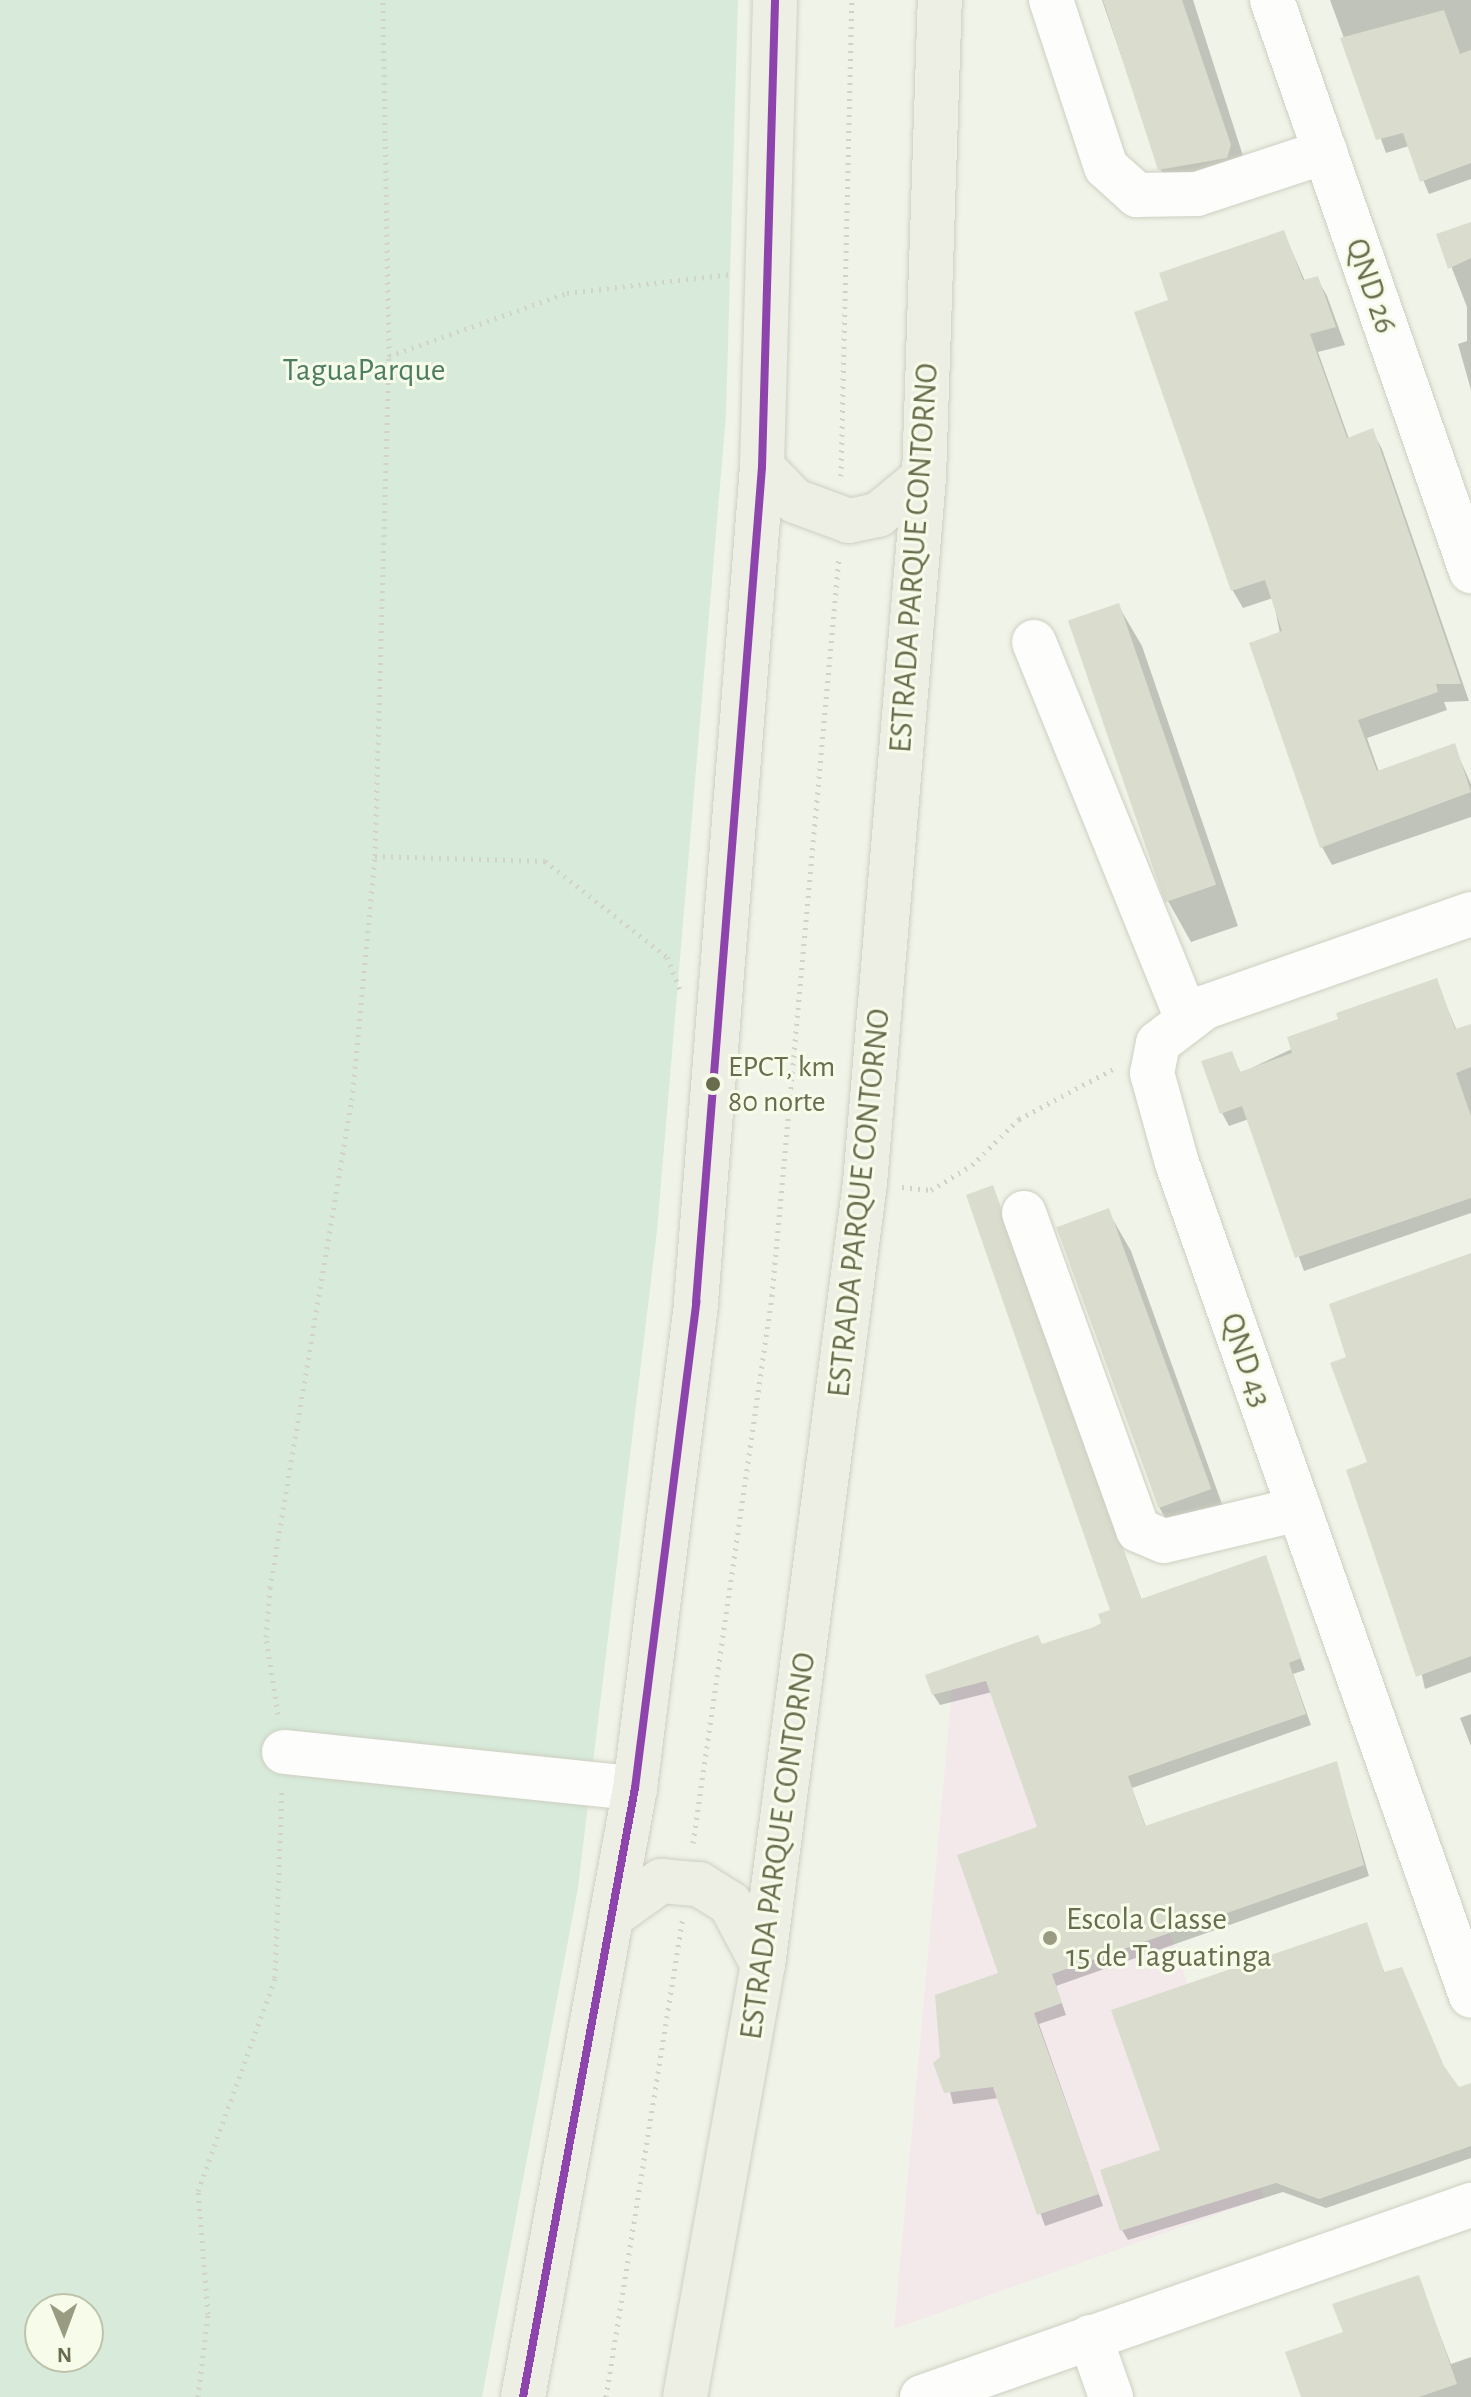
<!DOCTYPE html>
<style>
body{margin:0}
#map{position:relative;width:1471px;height:2397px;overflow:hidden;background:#f0f4e8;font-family:"Alegreya Sans",sans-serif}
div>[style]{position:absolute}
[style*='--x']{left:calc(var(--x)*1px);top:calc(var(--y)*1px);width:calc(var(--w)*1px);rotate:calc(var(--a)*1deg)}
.education>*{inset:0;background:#f3e9eb}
.green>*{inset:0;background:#d8ebda}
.shadow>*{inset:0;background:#0003}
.building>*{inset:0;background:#daddce;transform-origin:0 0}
.path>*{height:5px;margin-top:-2.5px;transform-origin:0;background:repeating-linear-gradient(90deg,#d2d3c7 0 2px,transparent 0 8px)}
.roads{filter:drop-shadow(0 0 2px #cdcfc1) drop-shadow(0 0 2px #cdcfc1)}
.minor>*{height:44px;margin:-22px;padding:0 22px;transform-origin:22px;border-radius:22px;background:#fdfdfc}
.highway>*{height:44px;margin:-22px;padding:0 22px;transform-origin:22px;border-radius:22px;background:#edeee4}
.bus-1>*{height:8px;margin:-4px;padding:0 4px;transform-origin:4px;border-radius:4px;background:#8e44ad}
.dots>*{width:22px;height:22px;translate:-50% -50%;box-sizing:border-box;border:4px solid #f6fce9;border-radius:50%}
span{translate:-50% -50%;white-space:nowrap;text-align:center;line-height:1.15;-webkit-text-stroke:6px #f6fce9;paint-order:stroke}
.bus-label{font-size:30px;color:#6a6d4d}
.left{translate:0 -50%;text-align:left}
.street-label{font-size:32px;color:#6a6d4d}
.park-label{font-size:32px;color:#4c7c61}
.poi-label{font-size:32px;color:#6a6d4d}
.north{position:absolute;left:24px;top:2293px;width:80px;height:80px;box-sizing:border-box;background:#f6fce9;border:2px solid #bec3ab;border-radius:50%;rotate:179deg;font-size:22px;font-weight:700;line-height:32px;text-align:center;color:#6a6d4d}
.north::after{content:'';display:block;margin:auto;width:28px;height:36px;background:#999c83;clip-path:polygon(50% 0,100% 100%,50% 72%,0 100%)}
</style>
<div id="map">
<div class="education">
<i style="clip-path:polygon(1067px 1644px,1264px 2198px,894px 2329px,953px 1677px)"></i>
</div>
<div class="green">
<i style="clip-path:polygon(evenodd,0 0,738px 0,726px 415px,657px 1231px,578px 1888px,482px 2397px,0 2397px,0 0,40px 2309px,88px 2309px,88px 2357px,40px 2357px,40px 2309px)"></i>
</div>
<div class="shadow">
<i style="clip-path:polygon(1102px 0,1193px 0,1253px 187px,1184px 209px,1160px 169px)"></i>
<i style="clip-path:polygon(1330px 0,1471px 0,1471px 179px,1429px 194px,1409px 146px,1386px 153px)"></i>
<i style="clip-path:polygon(1471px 225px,1471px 390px,1458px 344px,1467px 341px,1467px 307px,1439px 235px)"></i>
<i style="clip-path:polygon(1284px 233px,1305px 281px,1317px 278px,1327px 296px,1345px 345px,1318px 352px,1349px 439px,1372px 431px,1382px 449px,1469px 701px,1444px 702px,1447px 710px,1367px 738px,1379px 772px,1454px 746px,1471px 784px,1471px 817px,1332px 865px,1322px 847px,1273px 598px,1243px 608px,1233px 591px,1136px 314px,1171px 302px)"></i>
<i style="clip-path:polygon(1118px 605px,1142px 646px,1238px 926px,1191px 942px,1168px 901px)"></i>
<i style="clip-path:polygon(1436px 981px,1457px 1031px,1471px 1026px,1471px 1213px,1304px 1271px,1249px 1119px,1229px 1126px,1222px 1113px,1231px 1054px,1241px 1073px)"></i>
<i style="clip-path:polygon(992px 1188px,1142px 1601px,1267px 1567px,1305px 1670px,1293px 1674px,1311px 1725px,1132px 1788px,1146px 1827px,1336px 1763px,1369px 1876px,1056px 1986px,1066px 2015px,1039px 2024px,1103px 2206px,1045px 2226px,999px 2098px,953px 2104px,942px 2058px,1001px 1974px,1040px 1828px,992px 1692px,940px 1705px,933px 1694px,1104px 1624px,1113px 1611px)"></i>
<i style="clip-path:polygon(1108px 1211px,1131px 1251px,1231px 1529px,1182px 1548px,1159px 1507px)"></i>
<i style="clip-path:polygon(1471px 1255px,1471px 1672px,1425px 1689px,1349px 1358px)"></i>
<i style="clip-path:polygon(1471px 1714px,1471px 1746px,1460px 1718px)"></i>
<i style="clip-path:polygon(1366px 1924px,1385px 1974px,1406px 1979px,1447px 2074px,1458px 2089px,1471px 2089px,1471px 2158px,1326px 2208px,1283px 2192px,1128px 2240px,1122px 2230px,1162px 2151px)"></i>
<i style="clip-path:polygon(1418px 2277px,1451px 2364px,1471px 2357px,1471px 2397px,1303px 2397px,1345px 2334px)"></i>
</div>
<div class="building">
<i style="clip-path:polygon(1103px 0,1182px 0,1231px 145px,1227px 158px,1158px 170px)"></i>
<i style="clip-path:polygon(1444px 10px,1460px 54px,1471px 50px,1471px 163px,1420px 182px,1403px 133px,1376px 140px,1340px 38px)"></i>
<i style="clip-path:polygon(1471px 222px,1471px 258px,1448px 269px,1436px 234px)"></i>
<i style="clip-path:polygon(1284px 230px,1303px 280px,1318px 276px,1336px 327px,1310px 334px,1347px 438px,1373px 428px,1461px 684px,1436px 684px,1438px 692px,1358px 720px,1377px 771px,1455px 743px,1471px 792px,1320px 848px,1249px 643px,1282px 631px,1265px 580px,1231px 591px,1134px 312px,1168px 300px,1159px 273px)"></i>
<i style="left:1119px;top:603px;width:298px;height:54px;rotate:71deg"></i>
<i style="clip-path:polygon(1437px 978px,1455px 1029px,1471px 1024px,1471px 1067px,1456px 1073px,1471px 1116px,1471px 1198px,1295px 1258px,1242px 1106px,1220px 1114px,1201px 1061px,1232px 1051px,1240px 1072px,1292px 1053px,1287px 1037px,1338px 1019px,1336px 1013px)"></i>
<i style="clip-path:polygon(993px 1185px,1141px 1599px,1266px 1555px,1301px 1658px,1289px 1663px,1306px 1714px,1128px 1776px,1145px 1826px,1337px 1761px,1364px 1865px,1052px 1974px,1062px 2003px,1034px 2013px,1099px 2194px,1037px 2215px,993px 2087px,944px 2093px,933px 2063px,940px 2057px,935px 1995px,998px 1973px,957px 1855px,1037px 1827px,986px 1681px,932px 1695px,925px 1675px,1038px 1635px,1042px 1644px,1094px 1627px,1101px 1623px,1098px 1614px,1110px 1610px,966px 1195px)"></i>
<i style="left:1109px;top:1208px;width:299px;height:56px;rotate:70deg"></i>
<i style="clip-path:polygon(1471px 1253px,1471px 1656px,1416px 1677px,1346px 1470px,1367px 1462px,1330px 1363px,1346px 1357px,1329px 1304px)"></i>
<i style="clip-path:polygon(1367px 1922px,1384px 1972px,1402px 1967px,1444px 2066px,1459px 2087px,1471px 2083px,1471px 2146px,1319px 2199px,1276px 2183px,1120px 2231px,1100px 2170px,1160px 2150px,1111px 2010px)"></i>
<i style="clip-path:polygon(1419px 2275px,1457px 2384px,1419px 2397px,1301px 2397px,1285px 2352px,1343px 2332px,1332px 2304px)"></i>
</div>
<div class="path">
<i style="--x:389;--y:356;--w:189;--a:-19.5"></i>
<i style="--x:567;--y:293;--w:164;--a:-6.6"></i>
<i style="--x:841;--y:476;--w:476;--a:-88.7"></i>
<i style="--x:375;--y:856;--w:170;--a:1.7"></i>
<i style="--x:545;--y:861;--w:155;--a:38.2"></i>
<i style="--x:667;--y:957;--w:35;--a:68"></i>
<i style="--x:902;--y:1187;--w:29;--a:6"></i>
<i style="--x:931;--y:1190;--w:48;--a:-31.4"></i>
<i style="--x:972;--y:1165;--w:66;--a:-44.4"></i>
<i style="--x:1019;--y:1119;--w:106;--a:-28"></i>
<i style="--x:278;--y:1714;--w:78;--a:-98.9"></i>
<i style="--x:266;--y:1637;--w:49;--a:-85.3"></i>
<i style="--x:270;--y:1588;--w:495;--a:-80.5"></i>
<i style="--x:352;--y:1100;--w:245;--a:-84.6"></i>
<i style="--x:375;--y:856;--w:500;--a:-88.4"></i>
<i style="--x:389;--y:356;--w:356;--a:-91"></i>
<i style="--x:693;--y:1843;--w:553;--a:-81.78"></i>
<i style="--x:772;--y:1296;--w:742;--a:-84.82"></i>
<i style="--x:198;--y:2397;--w:84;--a:-83.1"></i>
<i style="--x:208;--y:2314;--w:123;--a:-94.6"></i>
<i style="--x:198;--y:2191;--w:226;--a:-70.1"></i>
<i style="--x:275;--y:1978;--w:187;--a:-87.9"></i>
<i style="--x:606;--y:2397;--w:483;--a:-80.9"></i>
</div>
<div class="roads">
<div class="minor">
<i style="--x:1051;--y:0;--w:176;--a:71.8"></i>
<i style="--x:1106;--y:167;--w:42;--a:42.1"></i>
<i style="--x:1137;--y:195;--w:60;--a:-1"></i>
<i style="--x:1197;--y:194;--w:135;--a:-18.2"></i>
<i style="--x:1272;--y:0;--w:605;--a:70.79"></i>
<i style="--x:1034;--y:642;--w:405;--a:67.9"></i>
<i style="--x:1471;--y:914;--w:282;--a:160.7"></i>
<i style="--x:1205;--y:1007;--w:59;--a:142.5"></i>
<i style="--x:1158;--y:1043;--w:31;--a:101"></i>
<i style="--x:1152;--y:1073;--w:93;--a:74.5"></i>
<i style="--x:1177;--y:1163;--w:883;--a:70.56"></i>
<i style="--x:1024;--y:1213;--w:337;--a:70.2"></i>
<i style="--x:1138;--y:1530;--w:28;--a:23"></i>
<i style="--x:1164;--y:1541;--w:139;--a:-13.3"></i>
<i style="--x:284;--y:1752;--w:353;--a:5.9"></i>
<i style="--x:1090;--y:2337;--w:64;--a:70.7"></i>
<i style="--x:922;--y:2397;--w:582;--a:-19.28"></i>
</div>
<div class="highway">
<i style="--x:762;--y:467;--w:47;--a:45.9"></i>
<i style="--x:795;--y:501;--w:58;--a:20.3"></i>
<i style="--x:849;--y:521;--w:30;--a:-12"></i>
<i style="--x:878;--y:515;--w:60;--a:-39.6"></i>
<i style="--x:611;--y:1917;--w:62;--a:-35.8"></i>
<i style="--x:661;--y:1881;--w:38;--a:5"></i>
<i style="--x:699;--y:1884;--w:36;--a:32"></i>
<i style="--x:730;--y:1903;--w:70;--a:62"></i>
<i style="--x:523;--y:2397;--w:619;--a:-79.58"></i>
<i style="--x:635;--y:1788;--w:490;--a:-82.8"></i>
<i style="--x:696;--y:1302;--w:838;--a:-85.48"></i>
<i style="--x:762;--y:467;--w:467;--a:-88.4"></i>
<i style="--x:685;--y:2397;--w:439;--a:-79.8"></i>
<i style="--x:763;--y:1965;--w:789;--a:-82.57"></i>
<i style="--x:865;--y:1183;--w:708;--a:-85.22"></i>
<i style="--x:924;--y:477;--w:477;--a:-88.1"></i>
</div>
</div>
<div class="bus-1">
<i style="--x:523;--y:2397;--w:619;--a:-79.58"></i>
<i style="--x:635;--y:1788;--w:490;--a:-82.8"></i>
<i style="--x:696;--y:1302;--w:838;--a:-85.48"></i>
<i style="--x:762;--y:467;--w:467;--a:-88.4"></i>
</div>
<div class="dots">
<i style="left:713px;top:1084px;background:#6a6d4d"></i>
<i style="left:1050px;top:1938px;background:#999c83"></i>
</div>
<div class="bus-label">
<span class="left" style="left:728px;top:1084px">EPCT, km<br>80 norte</span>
</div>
<div class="street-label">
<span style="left:1371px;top:286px;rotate:71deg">QND 26</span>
<span style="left:914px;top:558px;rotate:-86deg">ESTRADA PARQUE CONTORNO</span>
<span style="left:859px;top:1203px;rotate:-84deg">ESTRADA PARQUE CONTORNO</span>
<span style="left:1246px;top:1360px;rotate:71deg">QND 43</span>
<span style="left:778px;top:1846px;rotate:-82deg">ESTRADA PARQUE CONTORNO</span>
</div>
<div class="park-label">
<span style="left:364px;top:370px">TaguaParque</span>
</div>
<div class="poi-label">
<span class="left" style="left:1066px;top:1938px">Escola Classe<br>15 de Taguatinga</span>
</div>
<div class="north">N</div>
</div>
